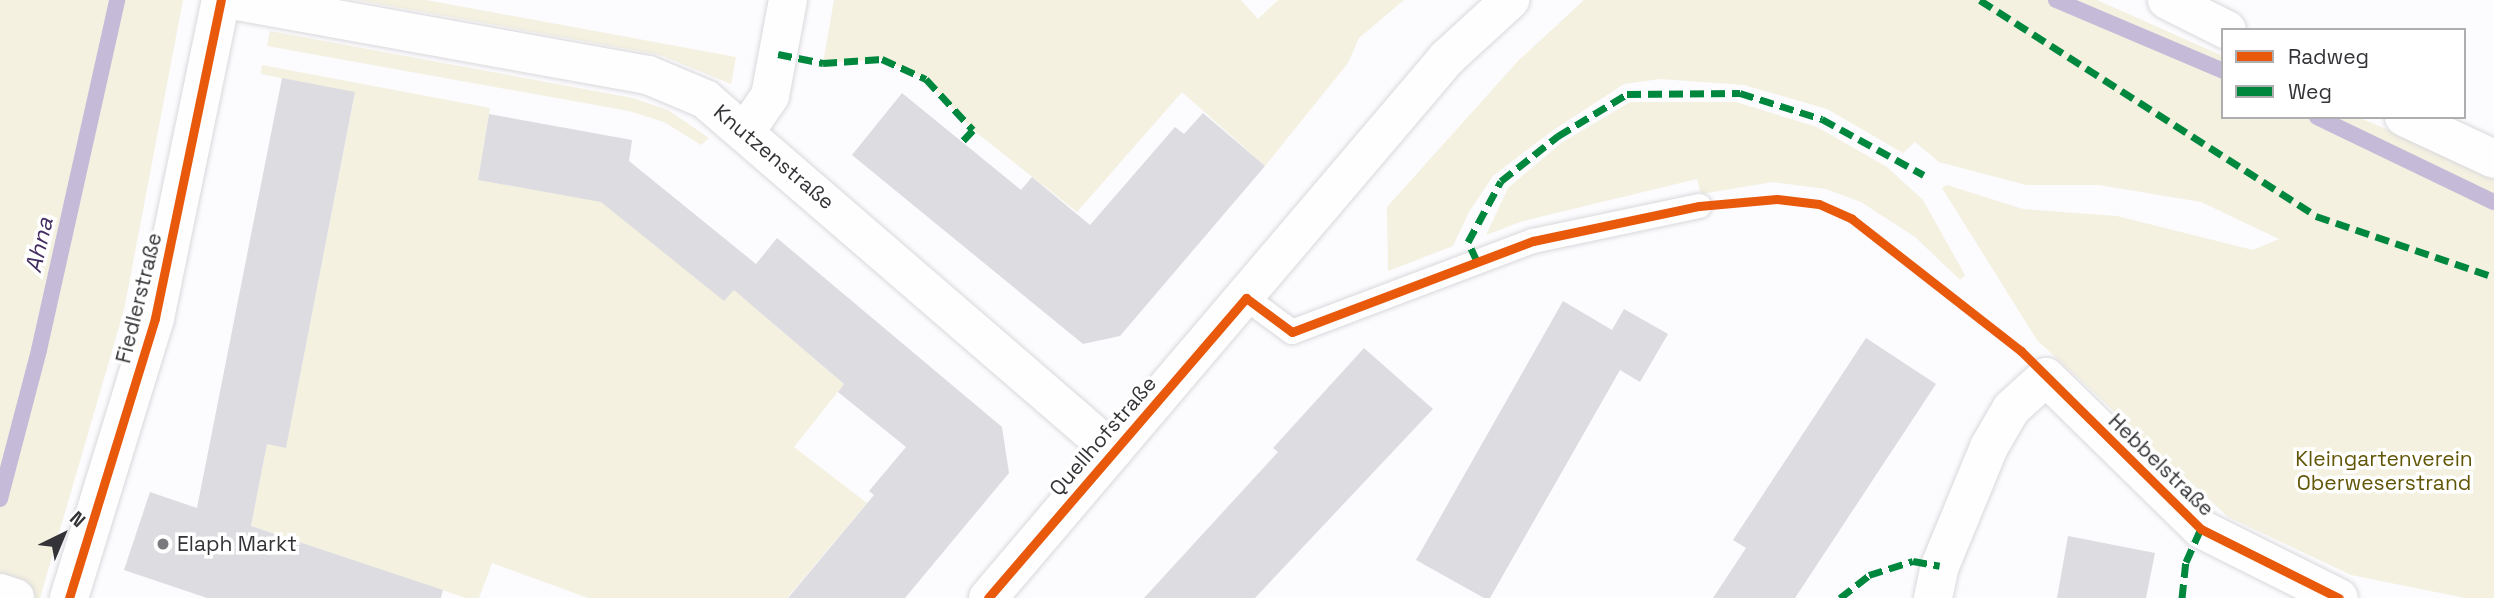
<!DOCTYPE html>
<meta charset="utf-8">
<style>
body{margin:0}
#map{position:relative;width:2494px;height:598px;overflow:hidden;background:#fcfbfe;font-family:"Space Grotesk",sans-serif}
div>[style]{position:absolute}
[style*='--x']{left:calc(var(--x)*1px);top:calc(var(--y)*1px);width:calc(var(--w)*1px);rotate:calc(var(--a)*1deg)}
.green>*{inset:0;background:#f4f1e1}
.stream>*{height:16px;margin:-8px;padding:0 8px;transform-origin:8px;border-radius:8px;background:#c5bbd8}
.building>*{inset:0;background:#dddce0}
.roads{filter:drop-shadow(0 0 2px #d9d8db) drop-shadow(0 0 2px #d9d8db)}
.service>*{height:24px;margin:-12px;padding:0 12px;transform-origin:12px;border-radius:12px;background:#fffeff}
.minor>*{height:38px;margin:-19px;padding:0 19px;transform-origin:19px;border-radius:19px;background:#fffeff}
.quiet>*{height:7px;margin-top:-3.5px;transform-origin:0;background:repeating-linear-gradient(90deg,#00873e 0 14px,transparent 0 21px)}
.cycleway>*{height:9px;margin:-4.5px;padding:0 4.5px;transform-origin:4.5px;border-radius:4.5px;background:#e8590c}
.dots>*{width:19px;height:19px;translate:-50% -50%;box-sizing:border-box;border:4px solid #fff;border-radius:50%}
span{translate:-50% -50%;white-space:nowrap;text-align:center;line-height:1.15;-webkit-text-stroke:7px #fff;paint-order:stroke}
.street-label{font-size:21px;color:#343337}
.park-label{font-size:21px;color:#615506}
.poi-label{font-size:21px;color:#343337}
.left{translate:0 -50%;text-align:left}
.water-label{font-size:23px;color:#432d61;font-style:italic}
.legend{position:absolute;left:2221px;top:28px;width:245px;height:91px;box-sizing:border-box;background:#fff;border:2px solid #aeadaf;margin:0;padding:9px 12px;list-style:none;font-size:21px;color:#343337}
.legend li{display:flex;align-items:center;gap:14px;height:35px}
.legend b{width:35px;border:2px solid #aeadaf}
.north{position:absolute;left:28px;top:500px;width:70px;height:70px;-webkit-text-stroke:5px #fff;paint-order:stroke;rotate:43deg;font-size:19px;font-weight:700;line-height:28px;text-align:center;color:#343337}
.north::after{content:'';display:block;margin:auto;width:24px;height:32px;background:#343337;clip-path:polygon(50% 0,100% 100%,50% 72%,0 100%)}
</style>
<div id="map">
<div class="green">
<i style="clip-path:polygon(0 0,183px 0,124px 310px,40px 598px,0 598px)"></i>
<i style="clip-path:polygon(356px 0,426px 0,736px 57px,731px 84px,660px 55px)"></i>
<i style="clip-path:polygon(834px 0,1241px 0,1258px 19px,1278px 0,1404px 0,1359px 38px,1348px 63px,1265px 166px,1182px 92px,1077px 212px,973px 130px,925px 79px,882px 59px,823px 63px)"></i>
<i style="clip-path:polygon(1584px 0,2097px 0,2223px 56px,2223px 117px,2358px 117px,2494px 175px,2494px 598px,2465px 598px,2351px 575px,2228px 517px,2037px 340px,1942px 188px,1947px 185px,2023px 209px,2117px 216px,2253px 250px,2279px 239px,2201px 202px,2099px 185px,2026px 185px,1939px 162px,1915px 142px,1903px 153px,1827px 109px,1744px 85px,1660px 79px,1624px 84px,1552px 131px,1493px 176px,1469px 212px,1453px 246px,1388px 271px,1387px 207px,1518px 61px)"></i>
<i style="clip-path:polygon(270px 31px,633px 98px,668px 110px,709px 138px,701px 145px,664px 122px,629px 111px,267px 46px)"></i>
<i style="clip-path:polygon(262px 65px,490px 108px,478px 180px,622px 205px,724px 301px,734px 290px,844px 384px,794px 447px,867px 503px,787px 598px,588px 598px,492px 563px,479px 598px,466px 598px,251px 526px,267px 444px,286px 447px,355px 93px,261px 74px)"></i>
<i style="clip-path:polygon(1630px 102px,1736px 102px,1817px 127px,1887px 167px,1923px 200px,1965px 275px,1960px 280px,1915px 237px,1861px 202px,1826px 189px,1773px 182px,1701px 194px,1697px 179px,1523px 221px,1486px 235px,1508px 188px,1561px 143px)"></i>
</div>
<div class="stream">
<i style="--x:2056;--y:0;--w:181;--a:23"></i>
<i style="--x:2317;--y:117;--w:196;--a:25.7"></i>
<i style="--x:0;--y:499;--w:154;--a:-75.3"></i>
<i style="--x:39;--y:350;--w:359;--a:-77.4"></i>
</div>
<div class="building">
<i style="clip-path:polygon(282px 78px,355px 92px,286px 448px,267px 444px,251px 526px,443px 590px,441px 598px,207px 598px,124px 570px,150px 492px,197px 508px)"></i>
<i style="clip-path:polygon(902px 93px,1021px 190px,1032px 177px,1090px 225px,1175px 127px,1184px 134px,1203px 113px,1265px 166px,1120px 336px,1083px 344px,852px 155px)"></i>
<i style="clip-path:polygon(489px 114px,632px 140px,629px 161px,756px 264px,777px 238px,1002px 427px,1009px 473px,905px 598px,788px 598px,874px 495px,869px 491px,906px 447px,838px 392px,844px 384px,734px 290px,724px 301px,601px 202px,478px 180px)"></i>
<i style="clip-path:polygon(1563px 301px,1612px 330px,1624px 309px,1668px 334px,1640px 382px,1620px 370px,1490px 598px,1484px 598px,1416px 560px)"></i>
<i style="clip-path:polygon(1866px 338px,1936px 384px,1795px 598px,1713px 598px,1746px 548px,1733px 540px)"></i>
<i style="clip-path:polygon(1364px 348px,1433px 409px,1255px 598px,1144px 598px,1278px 452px,1273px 448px)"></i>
<i style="clip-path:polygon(2068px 536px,2155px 553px,2146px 598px,2057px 598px)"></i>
</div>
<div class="roads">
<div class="service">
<i style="--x:1246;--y:298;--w:57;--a:36.5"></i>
<i style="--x:1292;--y:332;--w:258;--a:-20.7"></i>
<i style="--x:1533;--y:241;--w:170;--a:-11.9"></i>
</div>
<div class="minor">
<i style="--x:231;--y:0;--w:424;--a:10.2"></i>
<i style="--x:648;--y:75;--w:62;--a:22.8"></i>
<i style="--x:705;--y:99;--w:539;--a:40.79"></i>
<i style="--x:2167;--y:0;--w:67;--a:26.6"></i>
<i style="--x:2404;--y:117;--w:99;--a:25"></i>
<i style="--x:746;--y:131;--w:42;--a:-55.6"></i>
<i style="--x:770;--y:96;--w:98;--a:-79.4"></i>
<i style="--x:0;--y:593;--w:16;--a:18"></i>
<i style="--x:69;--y:598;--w:293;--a:-72.9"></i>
<i style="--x:155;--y:318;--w:325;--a:-78.3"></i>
<i style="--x:988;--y:598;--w:709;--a:-49.64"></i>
<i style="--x:1447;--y:58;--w:86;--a:-42.6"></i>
<i style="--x:1933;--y:598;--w:33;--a:-78"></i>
<i style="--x:1940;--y:566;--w:129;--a:-67.6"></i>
<i style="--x:1989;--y:447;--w:44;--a:-59.9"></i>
<i style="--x:2011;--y:409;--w:47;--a:-42.4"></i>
<i style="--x:2046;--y:377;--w:217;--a:44.4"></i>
<i style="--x:2201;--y:529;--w:154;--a:26.6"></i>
</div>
</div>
<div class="quiet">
<i style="--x:1980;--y:0;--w:399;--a:32.7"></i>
<i style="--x:2316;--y:216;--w:188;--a:18.9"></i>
<i style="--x:778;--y:54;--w:46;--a:11.3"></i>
<i style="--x:823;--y:63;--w:59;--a:-3.9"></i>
<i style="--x:882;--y:59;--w:48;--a:24.4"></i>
<i style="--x:926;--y:79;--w:69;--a:47.3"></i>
<i style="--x:973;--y:130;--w:16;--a:133"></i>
<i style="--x:1477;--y:261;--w:21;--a:-115"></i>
<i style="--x:1468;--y:242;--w:69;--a:-61.6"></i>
<i style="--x:1501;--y:181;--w:73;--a:-38.3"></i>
<i style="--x:1558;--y:136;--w:81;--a:-31.3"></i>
<i style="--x:1627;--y:94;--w:113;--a:-0.5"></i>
<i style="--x:1740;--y:93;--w:86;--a:17.6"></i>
<i style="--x:1822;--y:119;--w:116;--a:28.8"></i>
<i style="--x:1840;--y:598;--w:37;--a:-38"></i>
<i style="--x:1869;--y:575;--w:46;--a:-17.7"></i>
<i style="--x:1913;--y:561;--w:27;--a:10"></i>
<i style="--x:2182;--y:598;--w:36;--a:-84"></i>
<i style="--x:2186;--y:562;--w:36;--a:-66"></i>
</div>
<div class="cycleway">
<i style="--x:69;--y:598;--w:293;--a:-72.9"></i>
<i style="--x:155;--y:318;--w:325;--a:-78.3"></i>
<i style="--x:988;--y:598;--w:396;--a:-49.3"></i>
<i style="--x:1246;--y:298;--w:57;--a:36.5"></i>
<i style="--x:1292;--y:332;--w:258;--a:-20.7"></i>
<i style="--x:1533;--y:241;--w:170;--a:-11.9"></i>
<i style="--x:1699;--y:206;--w:78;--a:-5.1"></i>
<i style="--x:1777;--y:199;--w:42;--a:6.8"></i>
<i style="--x:1819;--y:204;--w:36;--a:24"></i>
<i style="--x:1852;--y:219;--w:214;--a:38"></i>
<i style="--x:2021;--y:351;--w:253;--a:44.7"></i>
<i style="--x:2201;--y:529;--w:154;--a:26.6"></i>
</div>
<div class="dots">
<i style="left:163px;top:544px;background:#7a797d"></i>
</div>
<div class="street-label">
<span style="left:774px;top:157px;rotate:40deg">Knutzenstraße</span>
<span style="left:139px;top:298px;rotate:-76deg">Fiedlerstraße</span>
<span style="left:1103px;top:436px;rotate:-49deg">Quellhofstraße</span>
<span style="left:2161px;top:465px;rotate:44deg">Hebbelstraße</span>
</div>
<div class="park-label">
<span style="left:2384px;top:471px">Kleingartenverein<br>Oberweserstrand</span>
</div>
<div class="poi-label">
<span class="left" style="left:177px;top:544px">Elaph Markt</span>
</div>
<div class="water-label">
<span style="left:39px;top:245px;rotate:-77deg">Ahna</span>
</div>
<ul class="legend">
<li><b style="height:9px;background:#e8590c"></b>Radweg</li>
<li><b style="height:9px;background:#00873e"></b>Weg</li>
</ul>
<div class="north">N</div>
</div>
